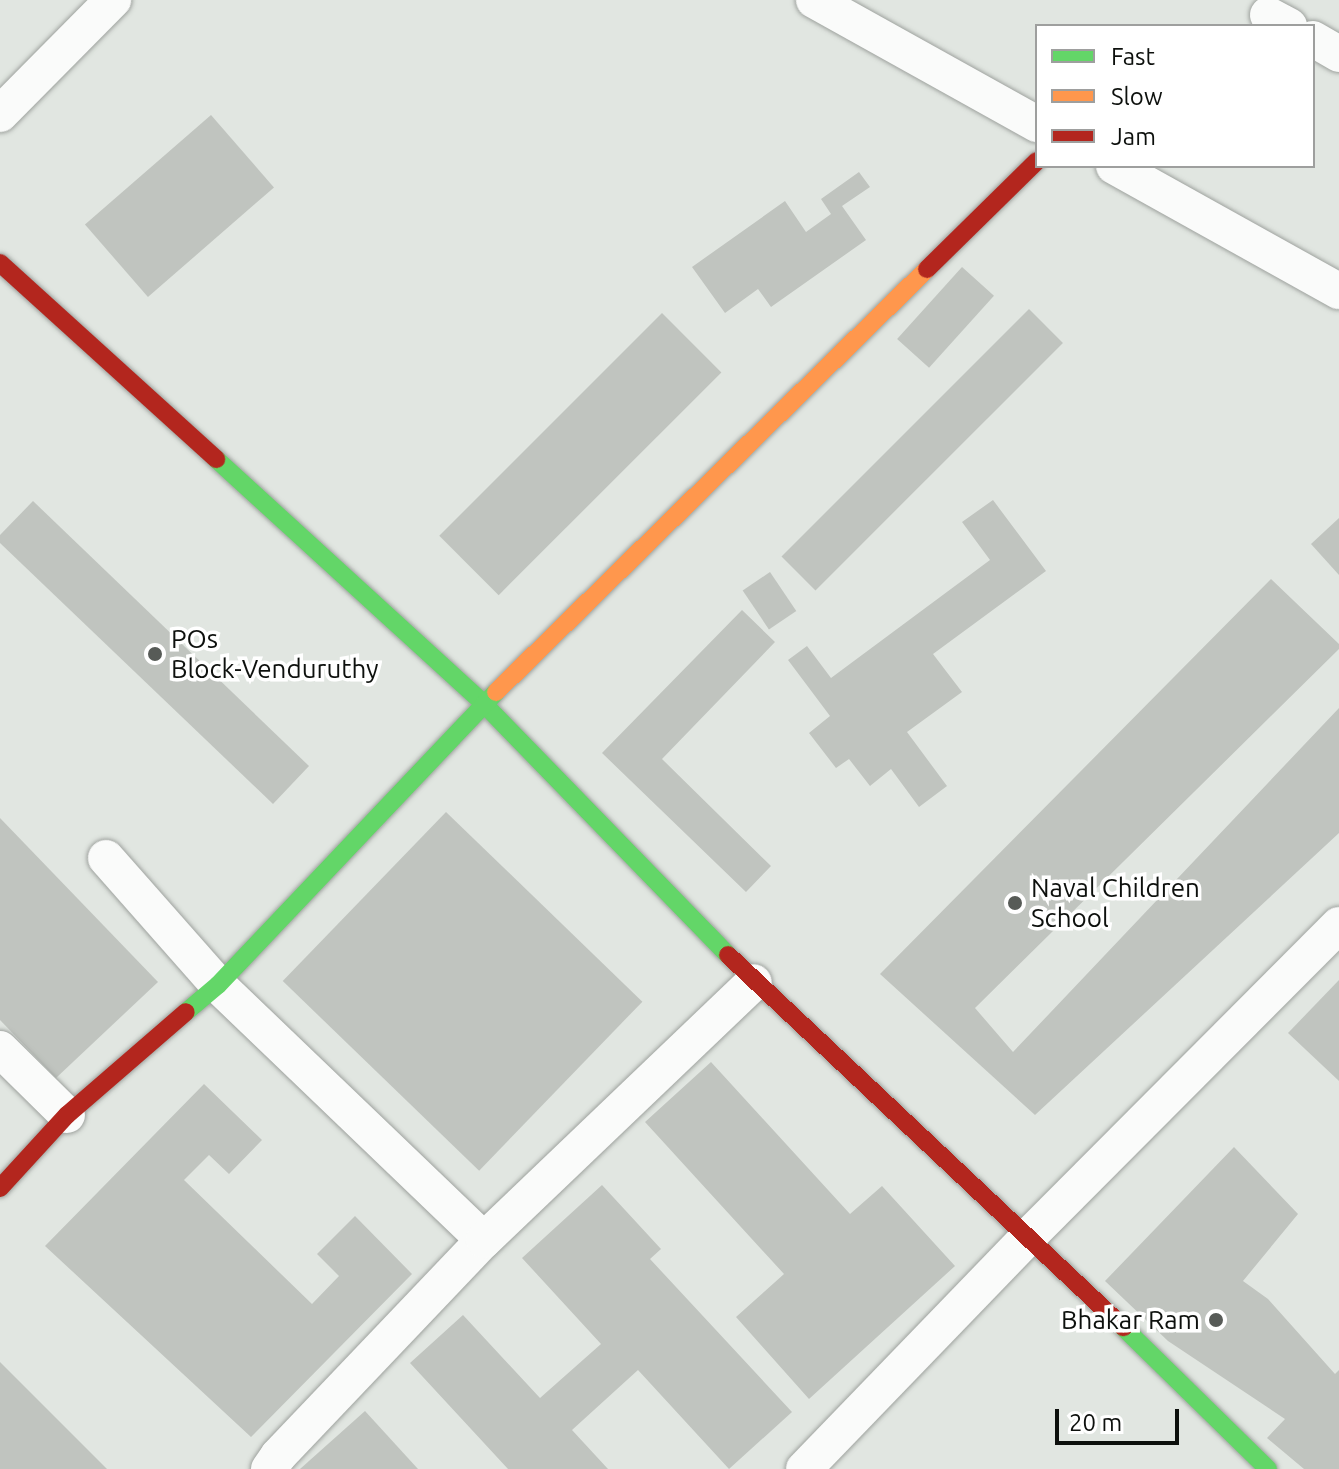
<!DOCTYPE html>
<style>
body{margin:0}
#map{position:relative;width:1339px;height:1469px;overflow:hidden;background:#e1e6e1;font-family:Ubuntu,sans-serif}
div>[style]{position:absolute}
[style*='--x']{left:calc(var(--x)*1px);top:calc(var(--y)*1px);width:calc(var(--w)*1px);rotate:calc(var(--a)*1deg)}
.building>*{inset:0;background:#c0c4bf;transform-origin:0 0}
.roads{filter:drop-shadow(0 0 2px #9ea29e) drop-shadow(0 0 2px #9ea29e)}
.street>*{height:36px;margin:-18px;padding:0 18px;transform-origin:18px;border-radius:18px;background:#fafbfa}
.fast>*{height:18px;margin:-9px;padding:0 9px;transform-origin:9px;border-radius:9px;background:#63d668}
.slow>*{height:18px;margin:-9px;padding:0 9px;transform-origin:9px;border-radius:9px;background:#ff974d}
.jam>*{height:18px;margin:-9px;padding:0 9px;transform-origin:9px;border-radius:9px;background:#b3261e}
.dots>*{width:22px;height:22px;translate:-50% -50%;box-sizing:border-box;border:4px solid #fff;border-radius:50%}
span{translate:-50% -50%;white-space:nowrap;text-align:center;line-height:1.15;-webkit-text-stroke:7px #fff;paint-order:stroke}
.poi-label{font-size:26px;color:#0d100d}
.left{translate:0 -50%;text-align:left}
.right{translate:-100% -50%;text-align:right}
.legend{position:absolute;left:1035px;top:24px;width:280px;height:144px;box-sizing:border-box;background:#fff;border:2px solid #9e9f9e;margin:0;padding:10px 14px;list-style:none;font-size:24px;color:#0d100d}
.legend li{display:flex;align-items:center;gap:16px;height:40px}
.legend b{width:40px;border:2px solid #9e9f9e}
.scale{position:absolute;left:1055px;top:1409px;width:124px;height:36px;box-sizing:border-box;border:4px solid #0d100d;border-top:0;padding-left:10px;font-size:24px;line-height:28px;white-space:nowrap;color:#0d100d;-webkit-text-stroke:6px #fff;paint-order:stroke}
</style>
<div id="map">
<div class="building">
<i style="left:211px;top:115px;width:96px;height:167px;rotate:49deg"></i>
<i style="clip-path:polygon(859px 172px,870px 187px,842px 206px,866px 240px,771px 307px,758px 289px,725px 313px,692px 267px,785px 201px,806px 232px,831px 214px,821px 199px)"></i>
<i style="left:962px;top:267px;width:43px;height:97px;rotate:42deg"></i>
<i style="left:1029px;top:309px;width:48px;height:350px;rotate:45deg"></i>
<i style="left:662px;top:313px;width:84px;height:315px;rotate:45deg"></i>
<i style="clip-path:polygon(993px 500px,1046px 571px,933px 654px,962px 692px,907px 732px,947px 786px,919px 807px,891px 769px,870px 786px,849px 759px,836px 768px,809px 733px,830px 716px,788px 660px,807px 646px,831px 678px,990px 560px,962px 522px)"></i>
<i style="clip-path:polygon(33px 501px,309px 766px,273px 804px,0 543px,0 535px)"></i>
<i style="clip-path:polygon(1339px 518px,1339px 575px,1311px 544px)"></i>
<i style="left:770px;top:572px;width:47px;height:33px;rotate:56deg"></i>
<i style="clip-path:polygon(1271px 579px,1339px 644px,1339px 649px,975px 1008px,1013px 1052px,1339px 708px,1339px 833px,1035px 1115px,880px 974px)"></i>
<i style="clip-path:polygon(742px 610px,775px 642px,662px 759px,771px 866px,746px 892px,602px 753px)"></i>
<i style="left:446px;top:812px;width:273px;height:235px;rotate:44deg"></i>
<i style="clip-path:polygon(0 818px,158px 982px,56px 1078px,0 1020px)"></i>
<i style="clip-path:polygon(1339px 980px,1339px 1081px,1288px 1033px)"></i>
<i style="clip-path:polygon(711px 1062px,850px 1214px,882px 1186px,955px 1266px,809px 1399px,736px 1317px,784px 1274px,645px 1122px)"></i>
<i style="clip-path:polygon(204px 1084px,262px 1140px,229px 1174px,209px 1155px,184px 1180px,312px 1304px,339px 1276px,317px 1254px,355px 1216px,412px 1274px,251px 1437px,45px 1246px)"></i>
<i style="clip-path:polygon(1234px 1147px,1298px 1214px,1243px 1281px,1268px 1299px,1335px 1374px,1339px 1370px,1339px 1469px,1304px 1469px,1267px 1438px,1285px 1419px,1168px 1341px,1105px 1281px)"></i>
<i style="clip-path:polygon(602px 1185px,661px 1249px,650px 1259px,792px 1412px,729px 1469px,638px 1370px,572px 1430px,608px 1469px,508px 1469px,410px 1363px,463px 1315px,540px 1398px,601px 1344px,522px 1258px)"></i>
<i style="clip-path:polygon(0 1362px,107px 1469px,0 1469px)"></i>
<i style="clip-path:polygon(365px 1411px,418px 1469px,300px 1469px)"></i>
</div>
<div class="roads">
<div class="street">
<i style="--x:814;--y:0;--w:255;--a:29.1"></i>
<i style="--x:1268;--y:15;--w:24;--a:28"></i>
<i style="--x:1313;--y:39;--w:30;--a:30"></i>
<i style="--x:0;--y:114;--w:161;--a:-45.3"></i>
<i style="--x:1114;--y:166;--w:257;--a:29.1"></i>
<i style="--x:106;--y:858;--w:169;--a:48.6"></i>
<i style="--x:218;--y:985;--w:368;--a:43.8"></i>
<i style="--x:0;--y:1049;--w:94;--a:44.6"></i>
<i style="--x:269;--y:1469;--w:16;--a:-55"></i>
<i style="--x:278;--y:1456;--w:298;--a:-46.4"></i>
<i style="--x:484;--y:1240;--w:373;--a:-43.7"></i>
<i style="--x:804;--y:1469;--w:324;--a:-46"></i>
<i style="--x:1029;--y:1236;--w:439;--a:-45.1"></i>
</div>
<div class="fast">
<i style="--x:216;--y:459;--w:363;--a:42.4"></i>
<i style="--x:484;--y:704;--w:350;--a:45.8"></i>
<i style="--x:186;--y:1012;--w:42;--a:-40.2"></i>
<i style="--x:218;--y:985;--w:404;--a:-46.5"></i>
<i style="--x:1123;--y:1327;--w:203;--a:44.4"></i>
</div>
<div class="slow">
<i style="--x:496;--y:692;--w:604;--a:-44.46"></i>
</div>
<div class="jam">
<i style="--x:0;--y:263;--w:292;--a:42.2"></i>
<i style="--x:927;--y:269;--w:154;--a:-44.5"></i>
<i style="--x:728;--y:955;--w:543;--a:43.28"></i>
<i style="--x:0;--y:1188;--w:99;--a:-47.5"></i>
<i style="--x:67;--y:1115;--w:157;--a:-40.9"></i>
</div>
</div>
<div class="dots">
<i style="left:155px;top:654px;background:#575b57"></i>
<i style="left:1015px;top:903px;background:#575b57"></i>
<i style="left:1216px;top:1320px;background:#575b57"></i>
</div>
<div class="poi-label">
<span class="left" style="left:171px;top:654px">POs<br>Block-Venduruthy</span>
<span class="left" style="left:1031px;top:903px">Naval Children<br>School</span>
<span class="right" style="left:1200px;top:1320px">Bhakar Ram</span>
</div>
<ul class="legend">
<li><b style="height:10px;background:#63d668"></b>Fast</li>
<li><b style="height:10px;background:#ff974d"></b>Slow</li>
<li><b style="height:10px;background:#b3261e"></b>Jam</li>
</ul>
<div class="scale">20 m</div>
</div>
